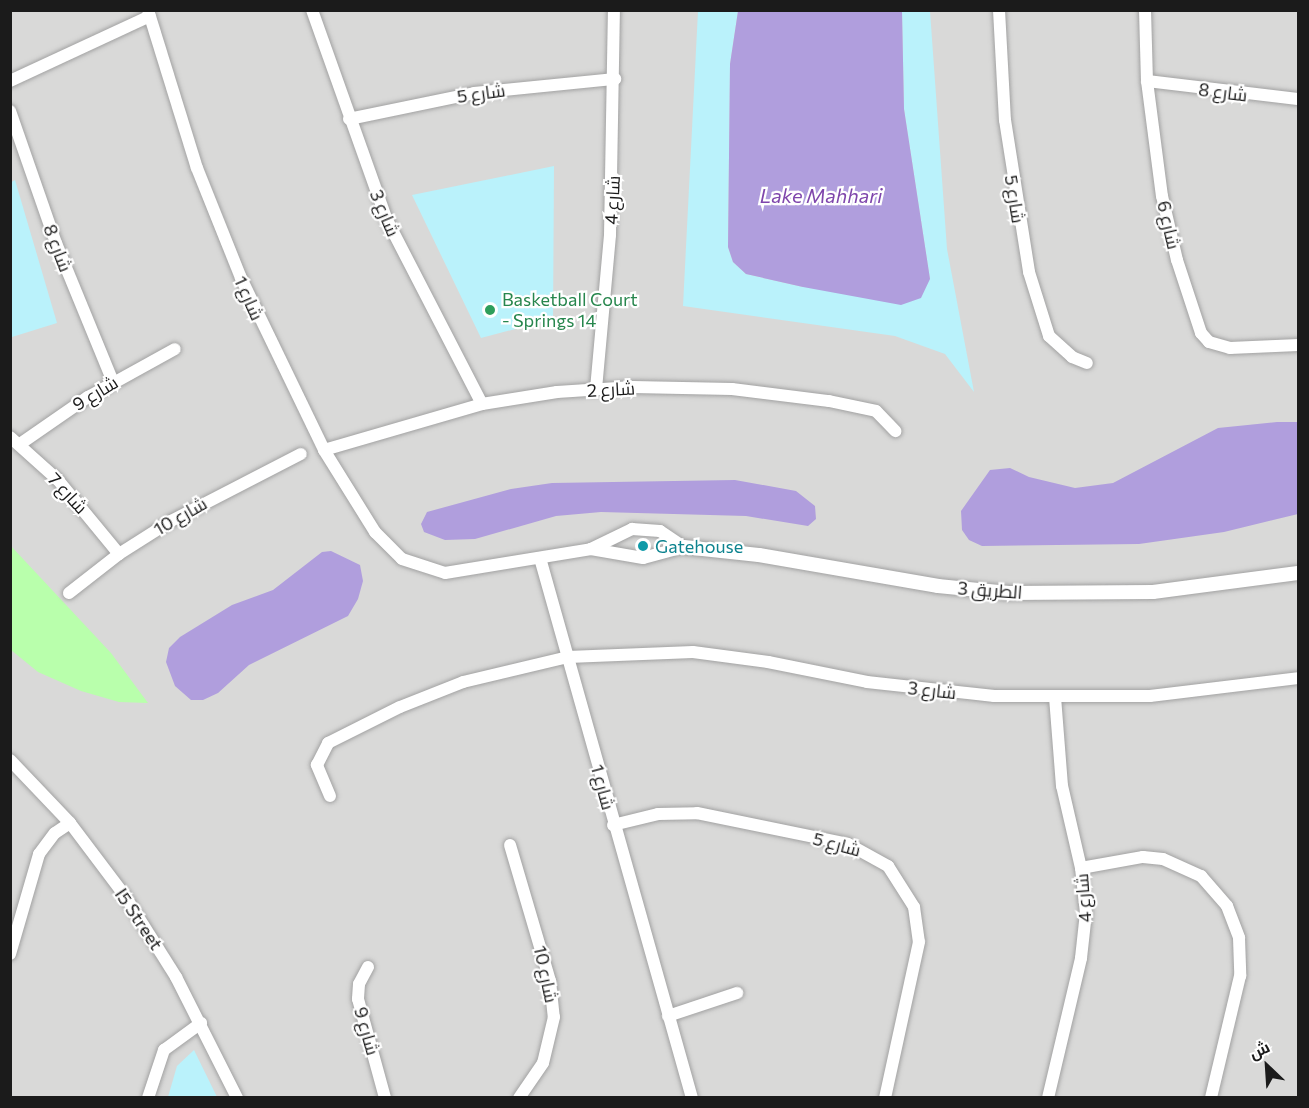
<!DOCTYPE html>
<meta charset="utf-8">
<style>
body{margin:0}
#map{position:relative;width:1309px;height:1108px;overflow:hidden;background:#e4ede0;font-family:Commissioner,Cairo,sans-serif}
div>[style]{position:absolute}
[style*='--x']{left:calc(var(--x)*1px);top:calc(var(--y)*1px);width:calc(var(--w)*1px);rotate:calc(var(--a)*1deg)}
.residential>*{inset:0;background:#d9d9d8;transform-origin:0 0}
.sand>*{inset:0;background:#b9ffac}
.park>*{inset:0;background:#baf2fb}
.water>*{inset:0;background:#b09edd}
.roads{filter:drop-shadow(0 0 2px #a2a2a2) drop-shadow(0 0 2px #a2a2a2)}
.minor>*{height:12px;margin:-6px;padding:0 6px;transform-origin:6px;border-radius:6px;background:#fff}
.tertiary>*{height:14px;margin:-7px;padding:0 7px;transform-origin:7px;border-radius:7px;background:#fff}
.dots>*{width:16px;height:16px;translate:-50% -50%;box-sizing:border-box;border:3px solid #fff;border-radius:50%}
span{translate:-50% -50%;white-space:nowrap;text-align:center;line-height:1.15;-webkit-text-stroke:4.5px #fff;paint-order:stroke}
.street-label{font-size:18px;color:#1b1b1b}
.leisure-label{font-size:18px;color:#27864d}
.left{translate:0 -50%;text-align:left}
.culture-label{font-size:18px;color:#0d838f}
.water-label{font-size:20px;color:#7f46ac;font-style:italic}
.frame{position:absolute;inset:0;border:12px solid #1b1b1b;pointer-events:none}
.north{position:absolute;left:1237px;top:1036px;width:60px;height:60px;-webkit-text-stroke:4px #fff;paint-order:stroke;rotate:335deg;font-size:16px;font-weight:700;line-height:24px;text-align:center;color:#1b1b1b}
.north::after{content:'';display:block;margin:auto;width:21px;height:27px;background:#1b1b1b;clip-path:polygon(50% 0,100% 100%,50% 72%,0 100%)}
</style>
<div id="map">
<div class="residential">
<i style="left:10px;top:11px;width:1288px;height:1086px"></i>
</div>
<div class="sand">
<i style="clip-path:polygon(10px 545px,111px 653px,148px 703px,119px 702px,81px 691px,38px 672px,11px 650px)"></i>
</div>
<div class="park">
<i style="clip-path:polygon(698px 11px,738px 11px,730px 64px,728px 247px,733px 262px,746px 274px,803px 287px,930px 279px,904px 109px,902px 11px,930px 11px,947px 249px,974px 392px,945px 354px,895px 336px,683px 306px)"></i>
<i style="clip-path:polygon(554px 166px,553px 319px,481px 338px,412px 195px)"></i>
<i style="clip-path:polygon(15px 180px,57px 323px,12px 337px,10px 183px)"></i>
<i style="clip-path:polygon(194px 1050px,217px 1097px,168px 1097px,177px 1066px)"></i>
</div>
<div class="water">
<i style="clip-path:polygon(738px 11px,902px 11px,904px 109px,930px 279px,921px 298px,901px 305px,803px 287px,746px 274px,733px 262px,728px 247px,730px 64px)"></i>
<i style="clip-path:polygon(1277px 422px,1298px 422px,1298px 514px,1224px 532px,1139px 544px,982px 546px,969px 540px,962px 530px,961px 511px,990px 470px,1010px 468px,1029px 477px,1075px 488px,1113px 483px,1218px 428px)"></i>
<i style="clip-path:polygon(735px 480px,796px 491px,815px 506px,816px 519px,808px 526px,746px 516px,601px 512px,556px 516px,475px 539px,445px 540px,424px 532px,421px 524px,427px 512px,511px 489px,552px 483px)"></i>
<i style="clip-path:polygon(331px 551px,360px 565px,363px 581px,358px 599px,348px 616px,249px 665px,218px 693px,203px 700px,191px 700px,175px 686px,166px 662px,169px 648px,180px 637px,232px 605px,273px 590px,322px 552px)"></i>
</div>
<div class="roads">
<div class="minor">
<i style="--x:148;--y:10;--w:165;--a:72.8"></i>
<i style="--x:197;--y:168;--w:118;--a:68.2"></i>
<i style="--x:241;--y:278;--w:191;--a:64.2"></i>
<i style="--x:324;--y:450;--w:97;--a:58.1"></i>
<i style="--x:375;--y:532;--w:38;--a:45"></i>
<i style="--x:402;--y:559;--w:45;--a:18"></i>
<i style="--x:445;--y:573;--w:148;--a:-9.3"></i>
<i style="--x:591;--y:549;--w:46;--a:-26"></i>
<i style="--x:632;--y:529;--w:28;--a:4"></i>
<i style="--x:660;--y:531;--w:29;--a:34"></i>
<i style="--x:684;--y:547;--w:42;--a:165"></i>
<i style="--x:643;--y:558;--w:53;--a:-170.2"></i>
<i style="--x:312;--y:10;--w:221;--a:70.4"></i>
<i style="--x:386;--y:218;--w:209;--a:62.7"></i>
<i style="--x:999;--y:10;--w:110;--a:86.9"></i>
<i style="--x:1005;--y:120;--w:154;--a:81"></i>
<i style="--x:1029;--y:272;--w:67;--a:72.6"></i>
<i style="--x:1049;--y:336;--w:31;--a:42"></i>
<i style="--x:1072;--y:357;--w:16;--a:22"></i>
<i style="--x:1145;--y:10;--w:71;--a:88.4"></i>
<i style="--x:1147;--y:81;--w:116;--a:82.6"></i>
<i style="--x:1162;--y:196;--w:66;--a:76.8"></i>
<i style="--x:1177;--y:260;--w:77;--a:71.8"></i>
<i style="--x:1201;--y:333;--w:12;--a:48"></i>
<i style="--x:1209;--y:342;--w:22;--a:16"></i>
<i style="--x:1230;--y:348;--w:68;--a:-2.5"></i>
<i style="--x:10;--y:81;--w:154;--a:-24.9"></i>
<i style="--x:1147;--y:81;--w:152;--a:6.8"></i>
<i style="--x:10;--y:111;--w:140;--a:70.8"></i>
<i style="--x:56;--y:243;--w:150;--a:67.7"></i>
<i style="--x:349;--y:119;--w:128;--a:-11.7"></i>
<i style="--x:474;--y:93;--w:142;--a:-5.7"></i>
<i style="--x:596;--y:389;--w:155;--a:-84.8"></i>
<i style="--x:610;--y:235;--w:225;--a:-89"></i>
<i style="--x:10;--y:437;--w:64;--a:41.9"></i>
<i style="--x:58;--y:480;--w:96;--a:50.5"></i>
<i style="--x:20;--y:444;--w:83;--a:-34.7"></i>
<i style="--x:88;--y:397;--w:99;--a:-28.9"></i>
<i style="--x:324;--y:450;--w:165;--a:-16.2"></i>
<i style="--x:482;--y:404;--w:76;--a:-9.1"></i>
<i style="--x:557;--y:392;--w:76;--a:-3.8"></i>
<i style="--x:633;--y:387;--w:99;--a:1.2"></i>
<i style="--x:732;--y:389;--w:98;--a:7.1"></i>
<i style="--x:829;--y:401;--w:48;--a:12"></i>
<i style="--x:876;--y:411;--w:28;--a:46"></i>
<i style="--x:540;--y:558;--w:561;--a:74.28"></i>
<i style="--x:69;--y:593;--w:63;--a:-38"></i>
<i style="--x:119;--y:554;--w:62;--a:-32.4"></i>
<i style="--x:171;--y:521;--w:146;--a:-27.3"></i>
<i style="--x:10;--y:760;--w:87;--a:46.4"></i>
<i style="--x:70;--y:823;--w:91;--a:53"></i>
<i style="--x:125;--y:896;--w:96;--a:57.8"></i>
<i style="--x:176;--y:977;--w:136;--a:63.2"></i>
<i style="--x:330;--y:796;--w:34;--a:-113"></i>
<i style="--x:317;--y:765;--w:25;--a:-63"></i>
<i style="--x:328;--y:743;--w:80;--a:-26.6"></i>
<i style="--x:400;--y:707;--w:68;--a:-21.6"></i>
<i style="--x:463;--y:682;--w:108;--a:-13.4"></i>
<i style="--x:568;--y:657;--w:125;--a:-2.3"></i>
<i style="--x:693;--y:652;--w:76;--a:7.6"></i>
<i style="--x:768;--y:662;--w:101;--a:11.4"></i>
<i style="--x:867;--y:682;--w:128;--a:6.3"></i>
<i style="--x:994;--y:696;--w:156;--a:0"></i>
<i style="--x:1150;--y:696;--w:149;--a:-6.9"></i>
<i style="--x:613;--y:825;--w:46;--a:-13.7"></i>
<i style="--x:658;--y:814;--w:39;--a:-1"></i>
<i style="--x:697;--y:813;--w:154;--a:11.6"></i>
<i style="--x:848;--y:844;--w:46;--a:28.8"></i>
<i style="--x:888;--y:866;--w:49;--a:57.6"></i>
<i style="--x:914;--y:907;--w:35;--a:82"></i>
<i style="--x:919;--y:942;--w:160;--a:102.3"></i>
<i style="--x:510;--y:845;--w:142;--a:73.6"></i>
<i style="--x:550;--y:981;--w:36;--a:84"></i>
<i style="--x:554;--y:1017;--w:47;--a:103.4"></i>
<i style="--x:543;--y:1063;--w:42;--a:124.4"></i>
<i style="--x:1081;--y:868;--w:63;--a:-10.1"></i>
<i style="--x:1143;--y:857;--w:20;--a:6"></i>
<i style="--x:1163;--y:859;--w:42;--a:24.1"></i>
<i style="--x:1201;--y:876;--w:40;--a:49"></i>
<i style="--x:1227;--y:906;--w:34;--a:69"></i>
<i style="--x:1239;--y:938;--w:38;--a:88"></i>
<i style="--x:1240;--y:976;--w:125;--a:103.4"></i>
<i style="--x:10;--y:954;--w:104;--a:-73.8"></i>
<i style="--x:39;--y:854;--w:26;--a:-53"></i>
<i style="--x:55;--y:833;--w:18;--a:-34"></i>
<i style="--x:368;--y:967;--w:19;--a:118"></i>
<i style="--x:359;--y:984;--w:15;--a:94"></i>
<i style="--x:358;--y:999;--w:103;--a:74.7"></i>
<i style="--x:668;--y:1016;--w:73;--a:-18.4"></i>
<i style="--x:148;--y:1098;--w:51;--a:-71.6"></i>
<i style="--x:164;--y:1050;--w:46;--a:-36.1"></i>
<i style="--x:1048;--y:1098;--w:144;--a:-76.7"></i>
<i style="--x:1081;--y:958;--w:45;--a:-83.7"></i>
<i style="--x:1086;--y:913;--w:45;--a:-96.3"></i>
<i style="--x:1081;--y:868;--w:84;--a:-103"></i>
<i style="--x:1062;--y:786;--w:89;--a:-94.5"></i>
</div>
<div class="tertiary">
<i style="--x:684;--y:547;--w:75;--a:6.1"></i>
<i style="--x:759;--y:555;--w:182;--a:9.8"></i>
<i style="--x:938;--y:586;--w:71;--a:5.6"></i>
<i style="--x:1009;--y:593;--w:144;--a:-0.4"></i>
<i style="--x:1153;--y:592;--w:146;--a:-7.5"></i>
</div>
</div>
<div class="dots">
<i style="left:490px;top:310px;background:#2e9e5b"></i>
<i style="left:643px;top:546px;background:#0f9aa8"></i>
</div>
<div class="street-label">
<span style="left:1223px;top:92px;rotate:7deg">شارع 8</span>
<span style="left:481px;top:93px;rotate:-8deg">شارع 5</span>
<span style="left:1015px;top:199px;rotate:81deg">شارع 5</span>
<span style="left:612px;top:200px;rotate:-87deg">شارع 4</span>
<span style="left:385px;top:213px;rotate:67deg">شارع 3</span>
<span style="left:1169px;top:225px;rotate:77deg">شارع 6</span>
<span style="left:58px;top:248px;rotate:69deg">شارع 8</span>
<span style="left:249px;top:298px;rotate:66deg">شارع 1</span>
<span style="left:611px;top:389px;rotate:-3deg">شارع 2</span>
<span style="left:95px;top:393px;rotate:-31deg">شارع 9</span>
<span style="left:68px;top:493px;rotate:47deg">شارع 7</span>
<span style="left:180px;top:516px;rotate:-30deg">شارع 10</span>
<span style="left:990px;top:590px;rotate:4deg">3 الطريق</span>
<span style="left:932px;top:690px;rotate:6deg">شارع 3</span>
<span style="left:603px;top:787px;rotate:75deg">شارع 1</span>
<span style="left:837px;top:844px;rotate:15deg">شارع 5</span>
<span style="left:1083px;top:898px;rotate:-94deg">شارع 4</span>
<span style="left:139px;top:919px;rotate:56deg">I5 Street</span>
<span style="left:546px;top:974px;rotate:78deg">شارع 10</span>
<span style="left:367px;top:1031px;rotate:74deg">شارع 9</span>
</div>
<div class="leisure-label">
<span class="left" style="left:502px;top:310px">Basketball Court<br>- Springs 14</span>
</div>
<div class="culture-label">
<span class="left" style="left:655px;top:546px">Gatehouse</span>
</div>
<div class="water-label">
<span style="left:821px;top:195px">Lake Mahhari</span>
</div>
<div class="frame"></div>
<div class="north">ش</div>
</div>
